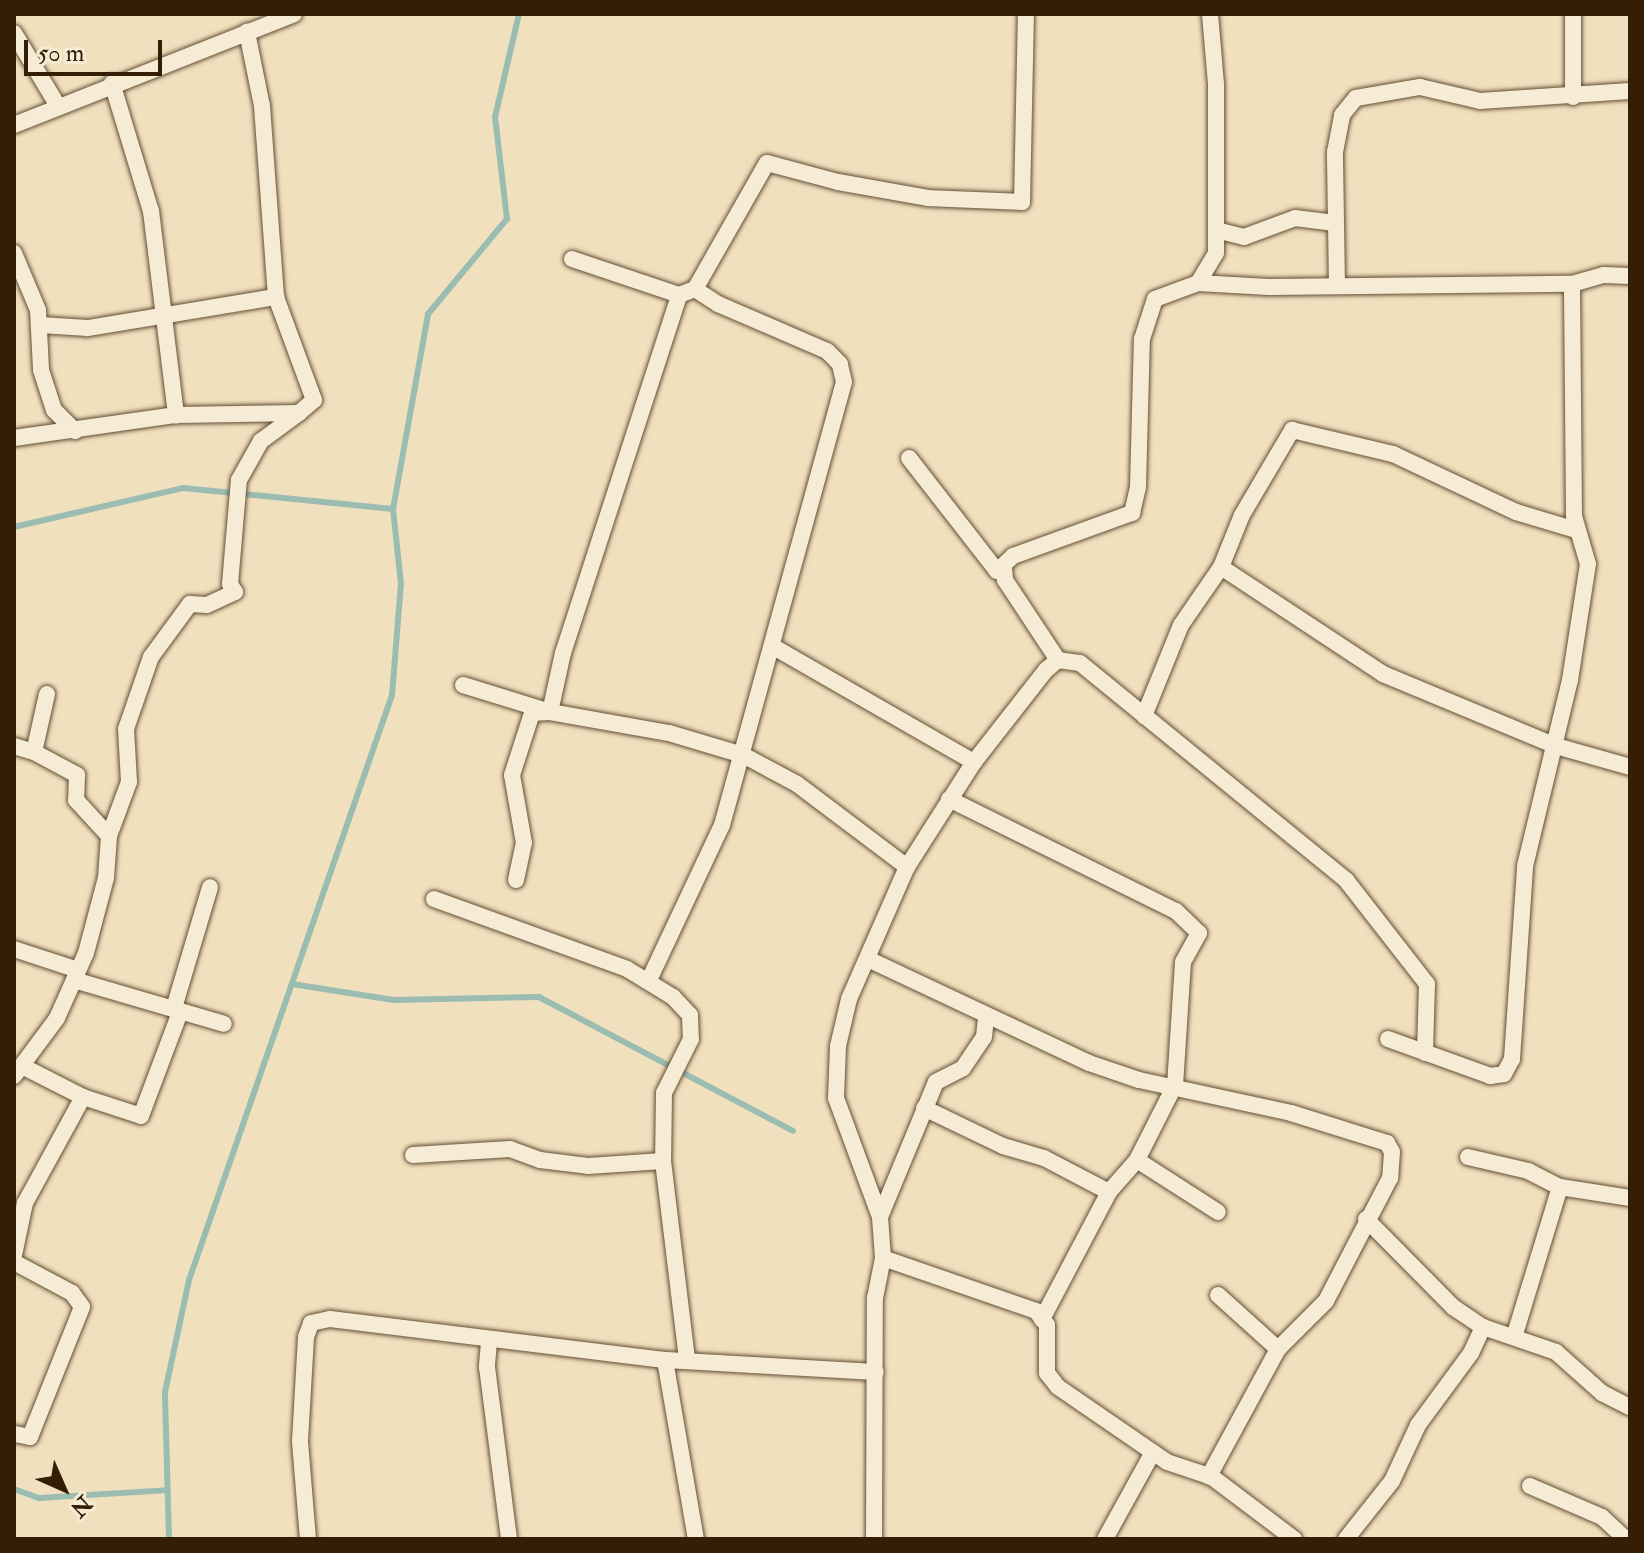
<!DOCTYPE html>
<style>
body{margin:0}
#map{position:relative;width:1644px;height:1553px;overflow:hidden;background:#f1e0be;font-family:"IM FELL Double Pica",serif}
div>[style]{position:absolute}
[style*='--x']{left:calc(var(--x)*1px);top:calc(var(--y)*1px);width:calc(var(--w)*1px);rotate:calc(var(--a)*1deg)}
.stream>*{height:6px;margin:-3px;padding:0 3px;transform-origin:3px;border-radius:3px;background:#9bbdb1}
.roads{filter:drop-shadow(0 0 2px #634e34) drop-shadow(0 0 2px #634e34)}
.street>*{height:16px;margin:-8px;padding:0 8px;transform-origin:8px;border-radius:8px;background:#f6ebd5}
span{translate:-50% -50%;white-space:nowrap;text-align:center;line-height:1.15;-webkit-text-stroke:6px #f6ebd5;paint-order:stroke}
.frame{position:absolute;inset:0;border:16px solid #341e06;pointer-events:none}
.north{position:absolute;left:24px;top:1449px;width:80px;height:80px;-webkit-text-stroke:6px #f6ebd5;paint-order:stroke;rotate:135deg;font-size:22px;font-weight:700;line-height:32px;text-align:center;color:#341e06}
.north::after{content:'';display:block;margin:auto;width:28px;height:36px;background:#341e06;clip-path:polygon(50% 0,100% 100%,50% 72%,0 100%)}
.scale{position:absolute;left:24px;top:40px;width:138px;height:36px;box-sizing:border-box;border:4px solid #341e06;border-top:0;padding-left:10px;font-size:24px;line-height:28px;white-space:nowrap;color:#341e06;-webkit-text-stroke:6px #f6ebd5;paint-order:stroke}
</style>
<div id="map">
<div class="stream">
<i style="--x:14;--y:527;--w:173;--a:-13"></i>
<i style="--x:183;--y:488;--w:211;--a:5.7"></i>
<i style="--x:292;--y:984;--w:103;--a:8.9"></i>
<i style="--x:394;--y:1000;--w:145;--a:-1.2"></i>
<i style="--x:539;--y:997;--w:287;--a:27.8"></i>
<i style="--x:14;--y:1489;--w:27;--a:20"></i>
<i style="--x:39;--y:1498;--w:129;--a:-3.5"></i>
<i style="--x:169;--y:1539;--w:147;--a:-91.6"></i>
<i style="--x:165;--y:1392;--w:115;--a:-77.9"></i>
<i style="--x:189;--y:1280;--w:619;--a:-70.86"></i>
<i style="--x:392;--y:695;--w:111;--a:-85.4"></i>
<i style="--x:401;--y:584;--w:75;--a:-96.1"></i>
<i style="--x:393;--y:509;--w:198;--a:-79.8"></i>
<i style="--x:428;--y:314;--w:124;--a:-50.3"></i>
<i style="--x:507;--y:219;--w:103;--a:-96.7"></i>
<i style="--x:495;--y:117;--w:106;--a:-76.9"></i>
</div>
<div class="roads">
<div class="street">
<i style="--x:1573;--y:14;--w:83;--a:90"></i>
<i style="--x:14;--y:33;--w:85;--a:58.9"></i>
<i style="--x:112;--y:83;--w:134;--a:73.1"></i>
<i style="--x:151;--y:211;--w:206;--a:83"></i>
<i style="--x:14;--y:125;--w:301;--a:-21.6"></i>
<i style="--x:1216;--y:230;--w:29;--a:14"></i>
<i style="--x:1244;--y:237;--w:54;--a:-20.4"></i>
<i style="--x:1295;--y:218;--w:40;--a:7.1"></i>
<i style="--x:14;--y:253;--w:62;--a:67.2"></i>
<i style="--x:38;--y:310;--w:60;--a:87.1"></i>
<i style="--x:41;--y:370;--w:42;--a:72"></i>
<i style="--x:54;--y:410;--w:30;--a:45"></i>
<i style="--x:572;--y:259;--w:113;--a:18.6"></i>
<i style="--x:679;--y:295;--w:17;--a:-21"></i>
<i style="--x:695;--y:289;--w:145;--a:-60.3"></i>
<i style="--x:767;--y:163;--w:73;--a:15"></i>
<i style="--x:838;--y:182;--w:91;--a:10.1"></i>
<i style="--x:928;--y:198;--w:94;--a:2.4"></i>
<i style="--x:1022;--y:202;--w:188;--a:-88.8"></i>
<i style="--x:1198;--y:283;--w:35;--a:-59"></i>
<i style="--x:1216;--y:253;--w:169;--a:-90"></i>
<i style="--x:1216;--y:84;--w:70;--a:-94.9"></i>
<i style="--x:1337;--y:286;--w:134;--a:-90.9"></i>
<i style="--x:1335;--y:152;--w:38;--a:-79"></i>
<i style="--x:1342;--y:115;--w:22;--a:-51"></i>
<i style="--x:1356;--y:98;--w:65;--a:-9.8"></i>
<i style="--x:1420;--y:87;--w:62;--a:13.1"></i>
<i style="--x:1480;--y:101;--w:150;--a:-3.8"></i>
<i style="--x:40;--y:325;--w:48;--a:3.6"></i>
<i style="--x:88;--y:328;--w:191;--a:-9.4"></i>
<i style="--x:14;--y:438;--w:164;--a:-8.1"></i>
<i style="--x:176;--y:415;--w:123;--a:-0.9"></i>
<i style="--x:299;--y:413;--w:20;--a:-41"></i>
<i style="--x:314;--y:400;--w:110;--a:-110.3"></i>
<i style="--x:276;--y:297;--w:192;--a:-94.2"></i>
<i style="--x:262;--y:106;--w:76;--a:-101.5"></i>
<i style="--x:909;--y:458;--w:143;--a:52.1"></i>
<i style="--x:997;--y:571;--w:22;--a:-43"></i>
<i style="--x:1013;--y:556;--w:127;--a:-19.9"></i>
<i style="--x:1132;--y:513;--w:27;--a:-77"></i>
<i style="--x:1138;--y:487;--w:148;--a:-88.5"></i>
<i style="--x:1142;--y:339;--w:42;--a:-72"></i>
<i style="--x:1155;--y:299;--w:46;--a:-20.4"></i>
<i style="--x:1198;--y:283;--w:71;--a:3.2"></i>
<i style="--x:1269;--y:287;--w:303;--a:-0.6"></i>
<i style="--x:1572;--y:284;--w:33;--a:-16"></i>
<i style="--x:1604;--y:275;--w:26;--a:2"></i>
<i style="--x:1221;--y:567;--w:194;--a:33.4"></i>
<i style="--x:1383;--y:674;--w:187;--a:22.6"></i>
<i style="--x:1556;--y:746;--w:77;--a:15.8"></i>
<i style="--x:1004;--y:568;--w:12;--a:85"></i>
<i style="--x:1005;--y:580;--w:96;--a:56.5"></i>
<i style="--x:772;--y:646;--w:233;--a:29.9"></i>
<i style="--x:463;--y:685;--w:91;--a:17.2"></i>
<i style="--x:550;--y:712;--w:121;--a:10"></i>
<i style="--x:669;--y:733;--w:77;--a:16.6"></i>
<i style="--x:743;--y:755;--w:61;--a:28.2"></i>
<i style="--x:797;--y:784;--w:138;--a:37"></i>
<i style="--x:47;--y:694;--w:59;--a:102.6"></i>
<i style="--x:34;--y:752;--w:49;--a:28.1"></i>
<i style="--x:77;--y:775;--w:25;--a:92"></i>
<i style="--x:76;--y:800;--w:49;--a:47.5"></i>
<i style="--x:550;--y:712;--w:60;--a:-77.6"></i>
<i style="--x:563;--y:653;--w:376;--a:-72"></i>
<i style="--x:1144;--y:716;--w:98;--a:-67.9"></i>
<i style="--x:1181;--y:625;--w:70;--a:-55.4"></i>
<i style="--x:1221;--y:567;--w:56;--a:-68"></i>
<i style="--x:1242;--y:515;--w:99;--a:-59.5"></i>
<i style="--x:1292;--y:430;--w:104;--a:13.4"></i>
<i style="--x:1393;--y:454;--w:136;--a:25.2"></i>
<i style="--x:1516;--y:512;--w:63;--a:16.7"></i>
<i style="--x:14;--y:746;--w:21;--a:17"></i>
<i style="--x:949;--y:799;--w:253;--a:26.3"></i>
<i style="--x:1176;--y:911;--w:32;--a:44"></i>
<i style="--x:1199;--y:933;--w:33;--a:119"></i>
<i style="--x:1183;--y:962;--w:123;--a:93.7"></i>
<i style="--x:1175;--y:1085;--w:84;--a:116.9"></i>
<i style="--x:1137;--y:1160;--w:43;--a:131.2"></i>
<i style="--x:1109;--y:1192;--w:144;--a:117.8"></i>
<i style="--x:516;--y:880;--w:38;--a:-78"></i>
<i style="--x:524;--y:843;--w:69;--a:-100"></i>
<i style="--x:512;--y:775;--w:65;--a:-72.1"></i>
<i style="--x:532;--y:713;--w:17;--a:-3"></i>
<i style="--x:434;--y:899;--w:205;--a:19.9"></i>
<i style="--x:627;--y:969;--w:54;--a:31.3"></i>
<i style="--x:673;--y:997;--w:25;--a:47"></i>
<i style="--x:690;--y:1015;--w:24;--a:88"></i>
<i style="--x:691;--y:1039;--w:60;--a:116.6"></i>
<i style="--x:664;--y:1093;--w:68;--a:90.8"></i>
<i style="--x:663;--y:1161;--w:199;--a:83.1"></i>
<i style="--x:14;--y:949;--w:67;--a:18.2"></i>
<i style="--x:870;--y:960;--w:242;--a:25.2"></i>
<i style="--x:1089;--y:1063;--w:53;--a:18.8"></i>
<i style="--x:1139;--y:1080;--w:156;--a:12.2"></i>
<i style="--x:1291;--y:1113;--w:101;--a:17.4"></i>
<i style="--x:1387;--y:1143;--w:10;--a:61"></i>
<i style="--x:1392;--y:1152;--w:26;--a:94"></i>
<i style="--x:1390;--y:1178;--w:139;--a:117.5"></i>
<i style="--x:1326;--y:1301;--w:68;--a:135"></i>
<i style="--x:1278;--y:1349;--w:145;--a:118.5"></i>
<i style="--x:74;--y:980;--w:156;--a:16.3"></i>
<i style="--x:649;--y:980;--w:171;--a:-64.8"></i>
<i style="--x:722;--y:825;--w:459;--a:-74.6"></i>
<i style="--x:844;--y:382;--w:18;--a:-103"></i>
<i style="--x:840;--y:364;--w:18;--a:-135"></i>
<i style="--x:827;--y:351;--w:119;--a:-156.7"></i>
<i style="--x:718;--y:304;--w:27;--a:-147"></i>
<i style="--x:174;--y:1008;--w:126;--a:-73.4"></i>
<i style="--x:1388;--y:1039;--w:109;--a:19.9"></i>
<i style="--x:1490;--y:1076;--w:14;--a:-8"></i>
<i style="--x:1504;--y:1074;--w:17;--a:-62"></i>
<i style="--x:1512;--y:1059;--w:193;--a:-86.1"></i>
<i style="--x:1525;--y:866;--w:191;--a:-76.4"></i>
<i style="--x:1570;--y:680;--w:117;--a:-81.2"></i>
<i style="--x:1588;--y:564;--w:50;--a:-106.3"></i>
<i style="--x:1574;--y:516;--w:232;--a:-90.5"></i>
<i style="--x:22;--y:1066;--w:68;--a:26.9"></i>
<i style="--x:83;--y:1097;--w:61;--a:18.1"></i>
<i style="--x:141;--y:1116;--w:111;--a:-69.4"></i>
<i style="--x:14;--y:1076;--w:72;--a:-53.4"></i>
<i style="--x:57;--y:1018;--w:71;--a:-66"></i>
<i style="--x:86;--y:953;--w:78;--a:-75.1"></i>
<i style="--x:106;--y:878;--w:42;--a:-85.9"></i>
<i style="--x:109;--y:836;--w:58;--a:-69.7"></i>
<i style="--x:129;--y:782;--w:53;--a:-93.2"></i>
<i style="--x:126;--y:729;--w:76;--a:-70.9"></i>
<i style="--x:151;--y:657;--w:66;--a:-53.7"></i>
<i style="--x:190;--y:604;--w:17;--a:3"></i>
<i style="--x:207;--y:605;--w:31;--a:-25"></i>
<i style="--x:235;--y:592;--w:9;--a:-122"></i>
<i style="--x:230;--y:584;--w:104;--a:-85.1"></i>
<i style="--x:239;--y:480;--w:45;--a:-60.6"></i>
<i style="--x:261;--y:441;--w:47;--a:-36.4"></i>
<i style="--x:924;--y:1108;--w:88;--a:25.7"></i>
<i style="--x:1003;--y:1146;--w:43;--a:16.3"></i>
<i style="--x:1044;--y:1158;--w:73;--a:27.6"></i>
<i style="--x:413;--y:1155;--w:97;--a:-3.5"></i>
<i style="--x:510;--y:1149;--w:32;--a:20"></i>
<i style="--x:540;--y:1160;--w:48;--a:7.1"></i>
<i style="--x:588;--y:1166;--w:75;--a:-3.8"></i>
<i style="--x:1468;--y:1157;--w:62;--a:13.1"></i>
<i style="--x:1528;--y:1171;--w:36;--a:27"></i>
<i style="--x:1560;--y:1187;--w:71;--a:8.9"></i>
<i style="--x:1137;--y:1160;--w:96;--a:32.7"></i>
<i style="--x:880;--y:1217;--w:146;--a:-67.5"></i>
<i style="--x:936;--y:1082;--w:30;--a:-27"></i>
<i style="--x:963;--y:1068;--w:37;--a:-56"></i>
<i style="--x:984;--y:1037;--w:20;--a:-84"></i>
<i style="--x:1366;--y:1219;--w:124;--a:45.3"></i>
<i style="--x:1453;--y:1307;--w:36;--a:34"></i>
<i style="--x:1483;--y:1327;--w:77;--a:18.9"></i>
<i style="--x:1556;--y:1352;--w:62;--a:41.7"></i>
<i style="--x:1602;--y:1393;--w:31;--a:27"></i>
<i style="--x:14;--y:1255;--w:53;--a:-78.1"></i>
<i style="--x:25;--y:1203;--w:121;--a:-61.3"></i>
<i style="--x:883;--y:1258;--w:162;--a:19.1"></i>
<i style="--x:1036;--y:1311;--w:18;--a:52"></i>
<i style="--x:1047;--y:1325;--w:48;--a:90"></i>
<i style="--x:1047;--y:1373;--w:18;--a:52"></i>
<i style="--x:1058;--y:1387;--w:132;--a:34.5"></i>
<i style="--x:1167;--y:1462;--w:47;--a:18.4"></i>
<i style="--x:1212;--y:1477;--w:103;--a:37.1"></i>
<i style="--x:14;--y:1262;--w:66;--a:28.1"></i>
<i style="--x:72;--y:1293;--w:17;--a:54"></i>
<i style="--x:82;--y:1307;--w:140;--a:111.8"></i>
<i style="--x:30;--y:1437;--w:16;--a:-169"></i>
<i style="--x:1218;--y:1295;--w:81;--a:42"></i>
<i style="--x:1515;--y:1334;--w:154;--a:-73"></i>
<i style="--x:489;--y:1342;--w:25;--a:95"></i>
<i style="--x:487;--y:1367;--w:173;--a:82.7"></i>
<i style="--x:665;--y:1360;--w:182;--a:80.2"></i>
<i style="--x:1530;--y:1486;--w:78;--a:23.3"></i>
<i style="--x:1602;--y:1517;--w:33;--a:43"></i>
<i style="--x:308;--y:1539;--w:98;--a:-94.7"></i>
<i style="--x:300;--y:1441;--w:104;--a:-86.7"></i>
<i style="--x:306;--y:1337;--w:15;--a:-70"></i>
<i style="--x:311;--y:1323;--w:19;--a:-12"></i>
<i style="--x:330;--y:1319;--w:337;--a:7"></i>
<i style="--x:665;--y:1360;--w:211;--a:3.3"></i>
<i style="--x:874;--y:1539;--w:241;--a:-89.8"></i>
<i style="--x:875;--y:1298;--w:41;--a:-78.7"></i>
<i style="--x:883;--y:1258;--w:41;--a:-94.2"></i>
<i style="--x:880;--y:1217;--w:127;--a:-110.3"></i>
<i style="--x:836;--y:1098;--w:52;--a:-87.8"></i>
<i style="--x:838;--y:1046;--w:48;--a:-76.8"></i>
<i style="--x:849;--y:999;--w:144;--a:-66.3"></i>
<i style="--x:907;--y:867;--w:125;--a:-57.5"></i>
<i style="--x:974;--y:762;--w:117;--a:-52"></i>
<i style="--x:1046;--y:670;--w:16;--a:-40"></i>
<i style="--x:1058;--y:660;--w:22;--a:8"></i>
<i style="--x:1080;--y:663;--w:343;--a:39.2"></i>
<i style="--x:1346;--y:880;--w:132;--a:52.1"></i>
<i style="--x:1427;--y:984;--w:69;--a:91.7"></i>
<i style="--x:1105;--y:1539;--w:99;--a:-61.1"></i>
<i style="--x:1346;--y:1539;--w:74;--a:-51.6"></i>
<i style="--x:1392;--y:1481;--w:62;--a:-65.1"></i>
<i style="--x:1418;--y:1425;--w:89;--a:-53.6"></i>
<i style="--x:1471;--y:1353;--w:29;--a:-65"></i>
</div>
</div>
<div class="frame"></div>
<div class="north">N</div>
<div class="scale">50 m</div>
</div>
